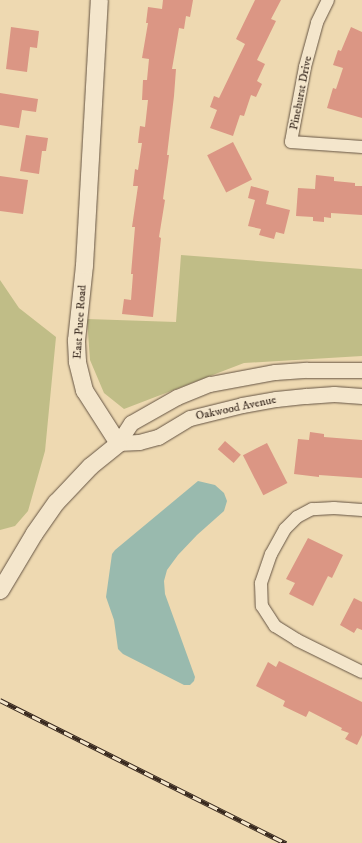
<!DOCTYPE html>
<style>
body{margin:0}
#map{position:relative;width:362px;height:843px;overflow:hidden;background:#eed9b1;font-family:"IM FELL DW Pica",serif}
div>[style]{position:absolute}
[style*='--x']{left:calc(var(--x)*1px);top:calc(var(--y)*1px);width:calc(var(--w)*1px);rotate:calc(var(--a)*1deg)}
.green>*{inset:0;background:#c0bd87}
.water>*{inset:0;background:#99baae}
.building>*{inset:0;background:#db9684;transform-origin:0 0}
.roads{filter:drop-shadow(0 0 1px #655443) drop-shadow(0 0 1px #655443)}
.minor>*{height:12px;margin:-6px;padding:0 6px;transform-origin:6px;border-radius:6px;background:#f4e6cc}
.tertiary>*{height:15px;margin:-7.5px;padding:0 7.5px;transform-origin:7.5px;border-radius:7.5px;background:#f4e6cc}
.secondary>*{height:17px;margin:-8.5px;padding:0 8.5px;transform-origin:8.5px;border-radius:8.5px;background:#f4e6cc}
.rail>*{height:4.5px;margin-top:-2.25px;transform-origin:0;background:repeating-linear-gradient(90deg,#f4e6cc 0 9px,#37281e 0 18px);box-sizing:border-box;border-block:1px solid #37281e}
span{translate:-50% -50%;white-space:nowrap;text-align:center;line-height:1.15;-webkit-text-stroke:3px #f4e6cc;paint-order:stroke}
.street-label{font-size:12px;color:#37281e}
</style>
<div id="map">
<div class="green">
<i style="clip-path:polygon(181px 255px,362px 269px,362px 356px,244px 363px,124px 409px,104px 393px,90px 360px,87px 319px,176px 322px)"></i>
<i style="clip-path:polygon(0 280px,19px 308px,56px 337px,45px 451px,28px 511px,15px 526px,0 530px)"></i>
</div>
<div class="water">
<i style="clip-path:polygon(198px 481px,215px 485px,224px 493px,227px 501px,224px 511px,197px 535px,178px 555px,167px 570px,164px 581px,165px 594px,195px 677px,194px 681px,190px 685px,184px 685px,123px 654px,118px 649px,114px 620px,106px 597px,112px 554px,115px 550px)"></i>
</div>
<div class="building">
<i style="clip-path:polygon(163px 0,193px 0,190px 17px,186px 16px,184px 29px,179px 28px,172px 69px,176px 69px,174px 96px,167px 155px,169px 155px,163px 199px,165px 200px,159px 237px,161px 238px,153px 317px,122px 314px,124px 299px,131px 300px,133px 274px,131px 274px,135px 227px,132px 227px,138px 186px,133px 186px,135px 169px,138px 170px,142px 143px,138px 143px,140px 126px,145px 127px,148px 100px,142px 100px,143px 80px,147px 80px,149px 59px,142px 58px,148px 23px,146px 23px,148px 7px,162px 9px)"></i>
<i style="clip-path:polygon(255px 0,281px 0,271px 19px,276px 21px,257px 60px,265px 64px,257px 81px,262px 84px,256px 97px,251px 95px,244px 116px,240px 115px,233px 136px,210px 128px,217px 110px,210px 107px,214px 96px,219px 98px,245px 44px,236px 39px)"></i>
<i style="clip-path:polygon(11px 27px,39px 31px,37px 48px,30px 47px,27px 72px,6px 69px)"></i>
<i style="clip-path:polygon(351px 27px,362px 32px,362px 118px,327px 108px,333px 88px,336px 89px,343px 68px,333px 65px,338px 50px,341px 51px)"></i>
<i style="clip-path:polygon(0 93px,38px 99px,36px 112px,22px 110px,19px 128px,0 125px)"></i>
<i style="clip-path:polygon(26px 135px,48px 138px,46px 151px,42px 151px,39px 174px,20px 171px)"></i>
<i style="left:233px;top:142px;width:42px;height:29px;rotate:63deg"></i>
<i style="clip-path:polygon(316px 175px,334px 177px,334px 181px,355px 183px,355px 186px,362px 186px,362px 215px,331px 213px,331px 218px,324px 217px,324px 222px,313px 221px,313px 217px,296px 216px,298px 188px,315px 189px)"></i>
<i style="clip-path:polygon(0 176px,28px 180px,23px 214px,0 211px)"></i>
<i style="clip-path:polygon(251px 186px,269px 191px,266px 204px,290px 210px,284px 234px,276px 232px,274px 239px,259px 235px,261px 229px,248px 226px,255px 200px,248px 198px)"></i>
<i style="clip-path:polygon(310px 432px,324px 434px,324px 437px,362px 440px,362px 478px,319px 475px,319px 477px,294px 474px,298px 439px,309px 440px)"></i>
<i style="left:225px;top:441px;width:21px;height:11px;rotate:41deg"></i>
<i style="left:267px;top:443px;width:45px;height:27px;rotate:63deg"></i>
<i style="clip-path:polygon(308px 538px,343px 555px,332px 578px,328px 576px,313px 606px,289px 594px,295px 583px,286px 579px)"></i>
<i style="clip-path:polygon(354px 598px,362px 602px,362px 630px,357px 628px,354px 633px,340px 625px)"></i>
<i style="clip-path:polygon(279px 661px,362px 702px,362px 735px,357px 745px,345px 739px,349px 733px,341px 730px,342px 728px,309px 711px,306px 717px,283px 706px,285px 701px,256px 686px,268px 662px,276px 667px)"></i>
</div>
<div class="roads">
<div class="minor">
<i style="--x:328;--y:0;--w:25;--a:116"></i>
<i style="--x:317;--y:23;--w:46;--a:105.3"></i>
<i style="--x:305;--y:67;--w:76;--a:100.6"></i>
<i style="--x:291;--y:142;--w:71;--a:4"></i>
<i style="--x:362;--y:510;--w:28;--a:-176"></i>
<i style="--x:334;--y:508;--w:22;--a:177"></i>
<i style="--x:312;--y:509;--w:17;--a:152"></i>
<i style="--x:297;--y:517;--w:17;--a:135"></i>
<i style="--x:285;--y:529;--w:29;--a:119"></i>
<i style="--x:271;--y:554;--w:31;--a:109"></i>
<i style="--x:261;--y:583;--w:23;--a:88"></i>
<i style="--x:262;--y:606;--w:24;--a:57"></i>
<i style="--x:275;--y:626;--w:26;--a:32"></i>
<i style="--x:297;--y:640;--w:72;--a:26.2"></i>
</div>
<div class="tertiary">
<i style="--x:118;--y:443;--w:24;--a:-57"></i>
<i style="--x:131;--y:423;--w:53;--a:-29.5"></i>
<i style="--x:177;--y:397;--w:35;--a:-22"></i>
<i style="--x:210;--y:384;--w:66;--a:-10.5"></i>
<i style="--x:275;--y:372;--w:32;--a:-4"></i>
<i style="--x:307;--y:370;--w:55;--a:0"></i>
<i style="--x:118;--y:443;--w:21;--a:-3"></i>
<i style="--x:139;--y:442;--w:20;--a:-15"></i>
<i style="--x:158;--y:437;--w:37;--a:-31"></i>
<i style="--x:190;--y:418;--w:54;--a:-14"></i>
<i style="--x:242;--y:405;--w:35;--a:-10"></i>
<i style="--x:276;--y:399;--w:30;--a:-6"></i>
<i style="--x:306;--y:396;--w:28;--a:-4"></i>
<i style="--x:334;--y:394;--w:28;--a:4"></i>
</div>
<div class="secondary">
<i style="--x:0;--y:590;--w:66;--a:-59.2"></i>
<i style="--x:34;--y:533;--w:38;--a:-55"></i>
<i style="--x:56;--y:502;--w:50;--a:-46.6"></i>
<i style="--x:90;--y:466;--w:36;--a:-39"></i>
<i style="--x:118;--y:443;--w:63;--a:-122.7"></i>
<i style="--x:84;--y:390;--w:30;--a:-104"></i>
<i style="--x:77;--y:361;--w:21;--a:-93"></i>
<i style="--x:76;--y:340;--w:75;--a:-83.9"></i>
<i style="--x:84;--y:265;--w:265;--a:-86.8"></i>
</div>
</div>
<div class="rail">
<i style="--x:0;--y:700;--w:320;--a:26.6"></i>
</div>
<div class="street-label">
<span style="left:301px;top:93px;rotate:-79deg">Pinehurst Drive</span>
<span style="left:80px;top:322px;rotate:-86deg">East Puce Road</span>
<span style="left:236px;top:408px;rotate:-12deg">Oakwood Avenue</span>
</div>
</div>
